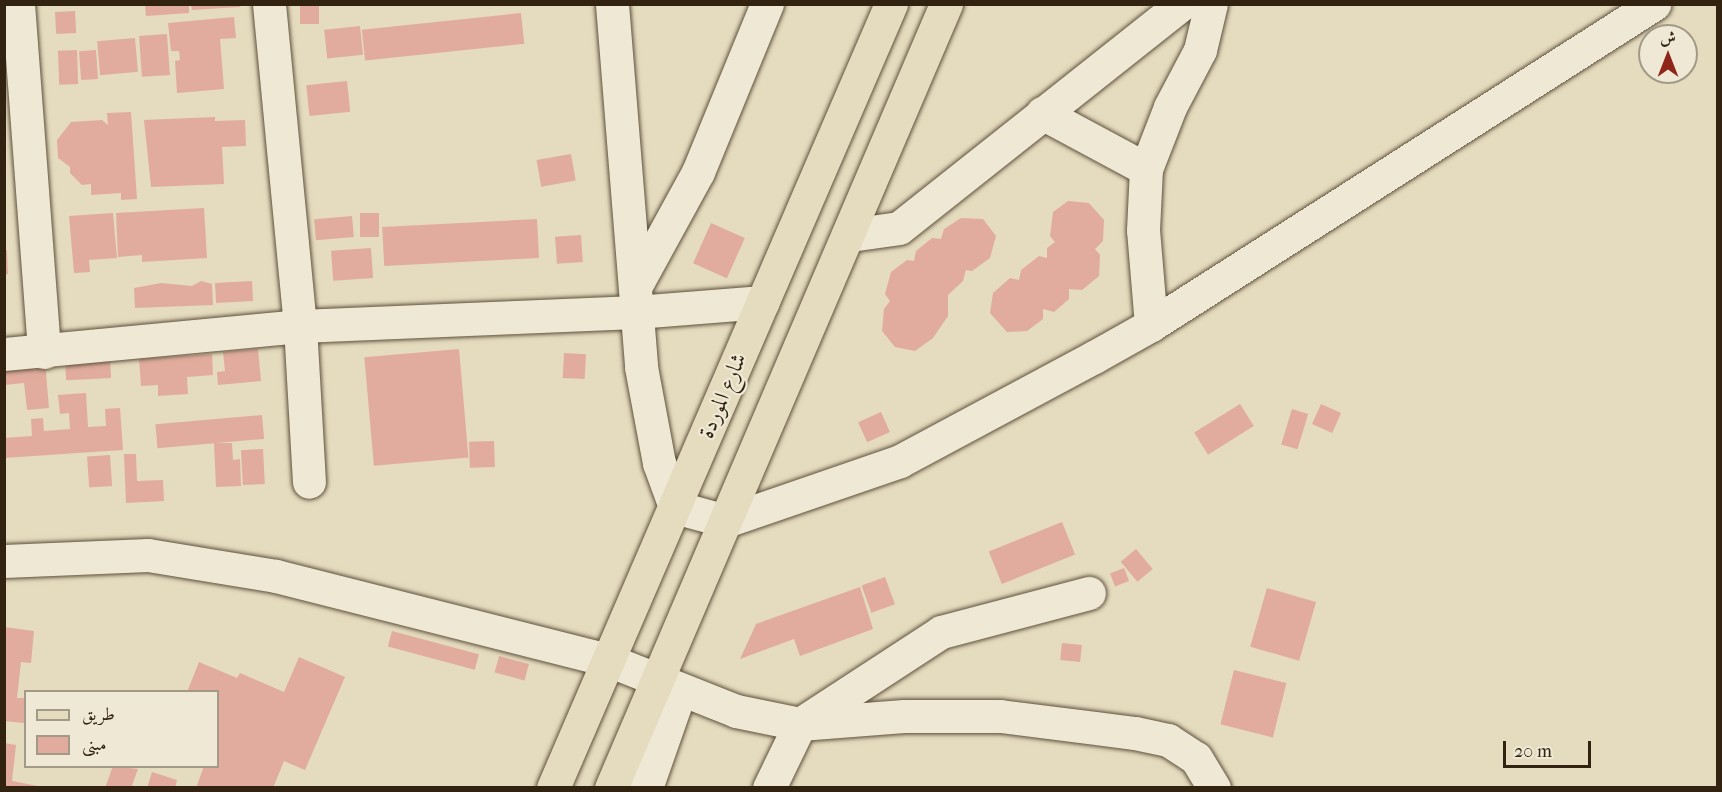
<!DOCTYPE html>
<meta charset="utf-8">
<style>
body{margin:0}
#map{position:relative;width:1722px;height:792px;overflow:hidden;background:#e5dbbe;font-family:"IM FELL French Canon",Amiri,serif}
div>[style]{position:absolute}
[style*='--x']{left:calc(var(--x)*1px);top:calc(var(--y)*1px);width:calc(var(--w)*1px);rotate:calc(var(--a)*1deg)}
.building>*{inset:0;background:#e1ac9d;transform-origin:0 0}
.roads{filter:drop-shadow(0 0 2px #5e513c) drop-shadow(0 0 2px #5e513c)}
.minor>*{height:33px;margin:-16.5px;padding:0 16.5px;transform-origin:16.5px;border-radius:16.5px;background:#eee8d5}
.major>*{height:33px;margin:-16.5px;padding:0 16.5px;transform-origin:16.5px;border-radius:16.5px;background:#e5dbbe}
span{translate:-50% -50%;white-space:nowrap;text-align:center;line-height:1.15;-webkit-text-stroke:4.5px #eee8d5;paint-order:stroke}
.street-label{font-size:22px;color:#312310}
.frame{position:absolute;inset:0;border:6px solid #312310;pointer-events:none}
.legend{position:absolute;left:24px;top:690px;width:195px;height:78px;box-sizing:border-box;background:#eee8d5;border:2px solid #a29986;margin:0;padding:8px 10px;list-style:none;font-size:18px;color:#312310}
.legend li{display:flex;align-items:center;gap:12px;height:30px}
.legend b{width:30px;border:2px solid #a29986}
.north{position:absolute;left:1638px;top:24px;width:60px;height:60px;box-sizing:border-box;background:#eee8d5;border:2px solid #a29986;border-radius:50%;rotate:0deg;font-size:16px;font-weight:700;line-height:24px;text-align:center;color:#312310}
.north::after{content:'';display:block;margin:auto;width:21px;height:27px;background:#8f2418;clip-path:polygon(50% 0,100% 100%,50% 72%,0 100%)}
.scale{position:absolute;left:1503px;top:741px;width:88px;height:27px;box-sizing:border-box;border:3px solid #312310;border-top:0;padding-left:8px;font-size:18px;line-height:21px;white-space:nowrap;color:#312310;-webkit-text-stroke:4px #eee8d5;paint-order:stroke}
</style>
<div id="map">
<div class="building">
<i style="clip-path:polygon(191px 4px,240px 4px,240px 7px,192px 10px)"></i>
<i style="clip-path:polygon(145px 5px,189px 5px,189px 13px,146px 16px)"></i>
<i style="left:300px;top:5px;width:19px;height:19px"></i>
<i style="left:75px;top:11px;width:22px;height:20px;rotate:87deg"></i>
<i style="left:521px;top:13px;width:31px;height:160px;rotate:84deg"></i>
<i style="clip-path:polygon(234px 17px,236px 38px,220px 39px,224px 89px,177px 93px,175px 61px,180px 60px,179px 51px,171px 51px,168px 23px)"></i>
<i style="left:360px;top:26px;width:29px;height:36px;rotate:84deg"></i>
<i style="left:167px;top:34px;width:41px;height:28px;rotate:86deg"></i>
<i style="left:135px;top:38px;width:34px;height:38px;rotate:85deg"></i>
<i style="left:77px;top:50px;width:34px;height:19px;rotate:88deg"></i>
<i style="left:96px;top:50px;width:29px;height:17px;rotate:86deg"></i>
<i style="left:347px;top:81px;width:31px;height:41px;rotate:84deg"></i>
<i style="clip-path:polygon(131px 112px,137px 199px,121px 200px,121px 193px,91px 195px,91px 184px,82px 185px,70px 173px,70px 167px,58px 158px,57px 140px,71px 122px,102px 120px,108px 125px,107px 113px)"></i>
<i style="clip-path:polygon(215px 117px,215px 121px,245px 120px,246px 146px,222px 147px,224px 184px,151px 187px,144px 120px)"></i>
<i style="left:571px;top:154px;width:27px;height:35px;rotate:80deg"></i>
<i style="clip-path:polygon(1068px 201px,1089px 203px,1104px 220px,1103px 241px,1095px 249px,1100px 255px,1099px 276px,1082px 290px,1069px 289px,1069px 299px,1054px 312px,1043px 309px,1043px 319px,1027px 331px,1007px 332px,990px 313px,993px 293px,1010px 278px,1019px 280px,1021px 270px,1039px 256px,1047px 258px,1047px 248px,1055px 242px,1050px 236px,1053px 212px)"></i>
<i style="clip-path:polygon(204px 208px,207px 258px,142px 262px,142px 255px,118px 257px,116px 213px)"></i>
<i style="clip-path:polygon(113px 213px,117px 258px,89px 260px,90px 272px,74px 273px,69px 216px)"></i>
<i style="left:360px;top:213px;width:19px;height:24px"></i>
<i style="left:352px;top:216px;width:21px;height:38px;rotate:85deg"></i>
<i style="clip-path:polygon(961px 218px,983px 219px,996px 236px,990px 258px,972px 271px,966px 270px,963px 281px,948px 295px,948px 316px,933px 338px,915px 351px,895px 347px,882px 331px,884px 309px,890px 301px,885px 294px,891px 272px,907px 260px,914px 261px,916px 251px,932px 238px,941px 239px,944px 229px)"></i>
<i style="left:537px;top:219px;width:39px;height:155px;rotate:87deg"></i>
<i style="left:711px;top:223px;width:37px;height:44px;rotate:24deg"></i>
<i style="left:581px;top:235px;width:27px;height:26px;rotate:86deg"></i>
<i style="left:371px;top:248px;width:30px;height:40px;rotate:86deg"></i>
<i style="clip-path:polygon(7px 250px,8px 274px,4px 275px,4px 251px)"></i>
<i style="clip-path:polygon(201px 281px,212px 284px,213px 305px,135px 308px,134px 288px,161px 283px,192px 286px)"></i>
<i style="left:252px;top:281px;width:20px;height:37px;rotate:87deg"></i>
<i style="clip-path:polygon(258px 349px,261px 381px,218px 385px,217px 372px,225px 371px,223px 352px)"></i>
<i style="left:459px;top:349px;width:109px;height:95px;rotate:85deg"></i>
<i style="left:564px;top:353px;width:22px;height:25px;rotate:3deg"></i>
<i style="clip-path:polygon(212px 354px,213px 375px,187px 377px,188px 394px,158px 396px,158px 385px,141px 386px,139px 359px)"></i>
<i style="left:110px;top:358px;width:20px;height:45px;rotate:87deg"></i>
<i style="clip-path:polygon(45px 362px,49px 408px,27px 410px,24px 383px,4px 385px,4px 366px)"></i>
<i style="clip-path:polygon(86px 393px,88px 427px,106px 426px,105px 409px,120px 408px,123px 450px,4px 458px,4px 438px,32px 436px,31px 419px,43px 418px,44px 431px,70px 429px,69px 413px,60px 414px,58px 395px)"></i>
<i style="left:1240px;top:404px;width:26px;height:54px;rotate:58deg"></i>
<i style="left:1321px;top:404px;width:22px;height:22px;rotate:24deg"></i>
<i style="left:1292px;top:409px;width:17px;height:37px;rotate:17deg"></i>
<i style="left:881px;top:412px;width:22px;height:25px;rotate:66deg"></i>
<i style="left:262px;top:415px;width:24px;height:107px;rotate:85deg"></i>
<i style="left:494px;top:441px;width:26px;height:25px;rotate:88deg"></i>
<i style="clip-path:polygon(214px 443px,232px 443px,233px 460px,240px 459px,241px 486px,216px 487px)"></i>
<i style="left:263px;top:449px;width:35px;height:22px;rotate:87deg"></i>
<i style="clip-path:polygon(124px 454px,136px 454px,137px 481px,163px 480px,164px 501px,126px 503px)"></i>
<i style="left:110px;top:455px;width:31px;height:23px;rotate:86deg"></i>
<i style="left:1062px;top:522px;width:35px;height:79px;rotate:68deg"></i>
<i style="left:1136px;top:549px;width:26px;height:20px;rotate:50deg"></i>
<i style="left:1124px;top:568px;width:14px;height:15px;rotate:69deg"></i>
<i style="left:885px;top:577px;width:29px;height:25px;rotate:70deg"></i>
<i style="clip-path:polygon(860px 587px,873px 629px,800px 656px,794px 639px,740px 659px,756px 624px)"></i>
<i style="left:1267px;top:588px;width:51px;height:61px;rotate:16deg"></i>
<i style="clip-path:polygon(4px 627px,34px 631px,31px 663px,21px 662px,17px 698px,26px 698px,24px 723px,4px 721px)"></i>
<i style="left:392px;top:631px;width:90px;height:16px;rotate:15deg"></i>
<i style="left:1062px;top:643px;width:20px;height:17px;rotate:6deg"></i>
<i style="left:499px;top:656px;width:31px;height:17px;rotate:15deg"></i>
<i style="clip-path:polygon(299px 657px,345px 677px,305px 770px,284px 761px,273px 788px,196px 788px,204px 766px,218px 766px,218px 692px,187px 692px,199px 662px,237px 678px,240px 673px,284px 692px)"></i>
<i style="left:1234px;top:670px;width:54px;height:56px;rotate:14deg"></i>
<i style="clip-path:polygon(4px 743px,16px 745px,12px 781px,48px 788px,4px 788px)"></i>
<i style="clip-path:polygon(113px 766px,138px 769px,131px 788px,105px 788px)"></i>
<i style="clip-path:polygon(152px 772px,177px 780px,175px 788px,147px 788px)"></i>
</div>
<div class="roads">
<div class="minor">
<i style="--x:18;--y:4;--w:349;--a:85.7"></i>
<i style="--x:269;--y:4;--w:323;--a:84.5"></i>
<i style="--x:300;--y:326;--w:156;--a:86.7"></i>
<i style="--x:612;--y:4;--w:364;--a:85.4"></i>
<i style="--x:641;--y:367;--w:98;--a:79.4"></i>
<i style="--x:659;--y:463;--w:47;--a:70"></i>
<i style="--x:675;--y:507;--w:53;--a:15.4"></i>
<i style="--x:726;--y:521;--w:184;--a:-19"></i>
<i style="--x:900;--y:461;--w:220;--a:-28.2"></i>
<i style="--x:1094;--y:357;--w:65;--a:-29.3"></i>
<i style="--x:1151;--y:325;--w:597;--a:-32.54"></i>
<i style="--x:1042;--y:113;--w:118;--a:28.3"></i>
<i style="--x:850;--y:235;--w:49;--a:-8.1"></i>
<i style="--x:899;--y:228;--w:361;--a:-38.4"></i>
<i style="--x:635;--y:287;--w:131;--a:-61.3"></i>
<i style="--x:698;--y:172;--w:182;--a:-67.7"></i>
<i style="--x:1151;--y:325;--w:95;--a:-94.8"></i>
<i style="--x:1143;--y:230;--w:61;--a:-87.2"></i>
<i style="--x:1146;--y:169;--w:66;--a:-68.8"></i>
<i style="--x:1170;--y:107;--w:64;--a:-62.2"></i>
<i style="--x:1200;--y:50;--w:47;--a:-76.6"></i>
<i style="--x:4;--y:354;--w:297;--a:-5.4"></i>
<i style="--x:300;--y:326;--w:336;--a:-2.4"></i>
<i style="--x:636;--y:312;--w:127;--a:-4.5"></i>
<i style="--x:4;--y:561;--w:144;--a:-2.4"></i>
<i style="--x:148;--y:555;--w:130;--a:9.3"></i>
<i style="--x:276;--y:576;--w:342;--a:14.2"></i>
<i style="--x:608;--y:660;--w:138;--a:21.7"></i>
<i style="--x:736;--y:711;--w:65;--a:11.5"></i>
<i style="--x:800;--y:724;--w:104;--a:-4.4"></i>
<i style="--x:904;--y:716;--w:96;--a:0"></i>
<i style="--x:1000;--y:716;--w:136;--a:7.2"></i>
<i style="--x:1135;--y:733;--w:34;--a:12"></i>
<i style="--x:1168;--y:740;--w:33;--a:33"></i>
<i style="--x:1196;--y:758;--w:35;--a:59"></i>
<i style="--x:646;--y:788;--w:103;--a:-70.7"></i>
<i style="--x:769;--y:788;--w:71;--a:-64.2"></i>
<i style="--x:800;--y:724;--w:168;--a:-33.1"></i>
<i style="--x:941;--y:632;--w:153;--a:-14.8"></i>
</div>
<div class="major">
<i style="--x:553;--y:788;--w:854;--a:-66.68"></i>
<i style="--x:611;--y:788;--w:853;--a:-66.86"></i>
</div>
</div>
<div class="street-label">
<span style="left:723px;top:396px;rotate:-67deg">شارع الموردة</span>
</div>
<div class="frame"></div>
<ul class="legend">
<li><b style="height:8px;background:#e5dbbe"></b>طريق</li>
<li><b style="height:16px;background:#e1ac9d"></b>مبنى</li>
</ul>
<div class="north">ش</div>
<div class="scale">20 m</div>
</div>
